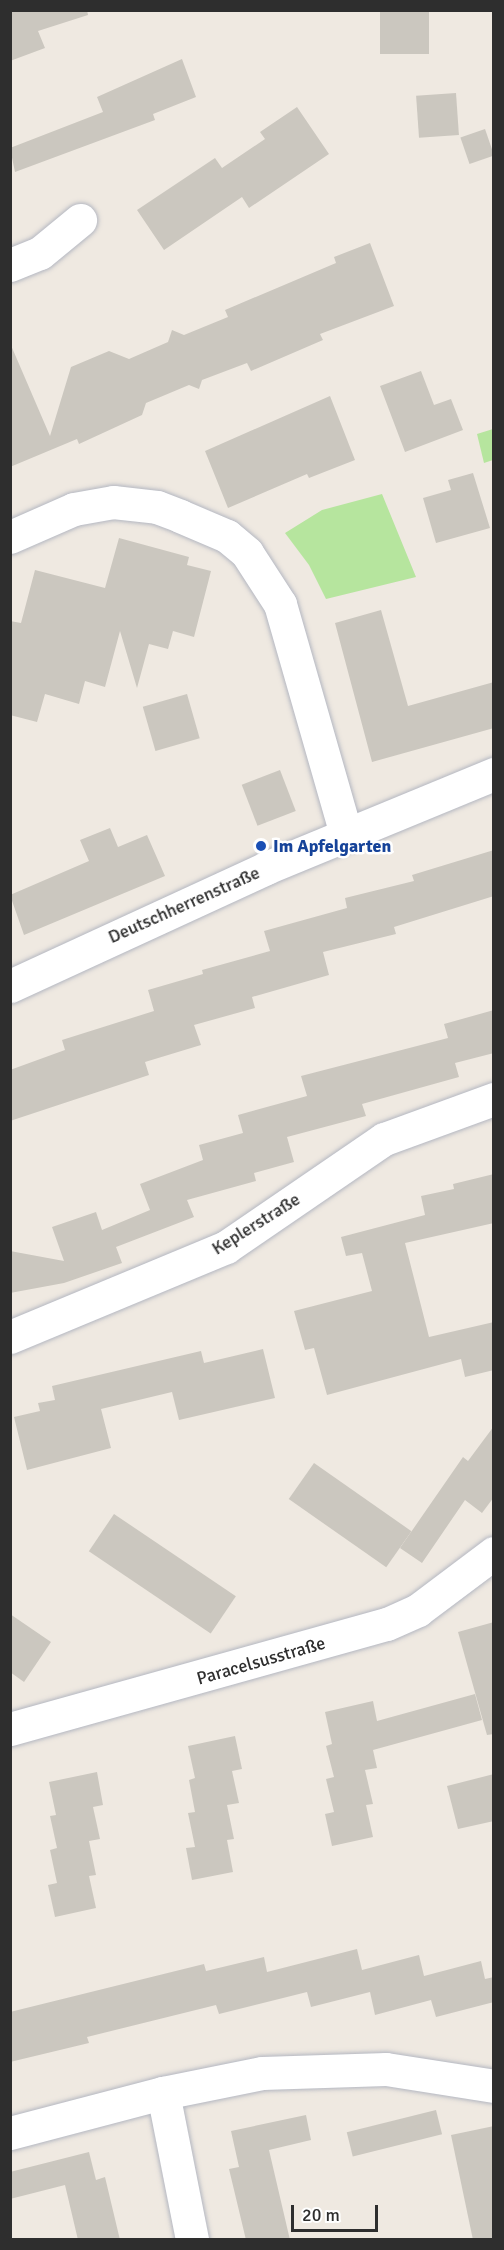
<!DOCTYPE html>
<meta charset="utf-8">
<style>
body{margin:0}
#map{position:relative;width:504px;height:2250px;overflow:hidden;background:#efe9e1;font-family:Signika,sans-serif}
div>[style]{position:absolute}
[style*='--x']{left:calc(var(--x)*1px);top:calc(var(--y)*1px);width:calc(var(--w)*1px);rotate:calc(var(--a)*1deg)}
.green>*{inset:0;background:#b6e59e}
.building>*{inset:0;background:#cbc7bf;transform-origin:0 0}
.roads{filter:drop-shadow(0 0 2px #b4b7c1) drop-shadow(0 0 2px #b4b7c1)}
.minor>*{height:33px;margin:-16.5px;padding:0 16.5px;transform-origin:16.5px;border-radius:16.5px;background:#fff}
.dots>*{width:16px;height:16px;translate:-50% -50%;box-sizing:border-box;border:3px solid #fff;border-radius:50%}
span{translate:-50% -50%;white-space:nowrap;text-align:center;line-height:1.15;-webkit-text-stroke:5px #fff;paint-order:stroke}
.transit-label{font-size:18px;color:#164399;font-weight:700}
.left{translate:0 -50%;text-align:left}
.street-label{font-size:18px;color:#2e2e2e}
.frame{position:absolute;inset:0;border:12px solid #2e2e2e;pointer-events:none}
.scale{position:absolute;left:291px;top:2205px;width:87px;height:27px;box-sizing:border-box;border:3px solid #2e2e2e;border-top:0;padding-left:8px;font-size:18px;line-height:21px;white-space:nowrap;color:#2e2e2e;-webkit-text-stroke:4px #fff;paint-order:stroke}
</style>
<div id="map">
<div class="green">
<i style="clip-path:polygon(493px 429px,493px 460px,484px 463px,477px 434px)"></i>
<i style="clip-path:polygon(382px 494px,416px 577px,326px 599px,309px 565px,285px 533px,322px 510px)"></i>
</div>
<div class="building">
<i style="clip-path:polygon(10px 10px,87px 10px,88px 15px,38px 31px,45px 48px,10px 61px)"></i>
<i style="left:380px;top:10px;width:49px;height:44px"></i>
<i style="clip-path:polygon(182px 59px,196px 97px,153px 114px,155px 120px,15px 172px,10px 148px,103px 112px,97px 97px)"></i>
<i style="left:456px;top:93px;width:42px;height:40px;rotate:86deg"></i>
<i style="clip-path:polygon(297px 107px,329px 154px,249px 208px,242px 197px,164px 250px,137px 210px,215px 158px,222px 168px,265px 139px,260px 132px)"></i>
<i style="left:485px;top:129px;width:28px;height:26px;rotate:71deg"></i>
<i style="clip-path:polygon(370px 243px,394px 306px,320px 334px,323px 340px,251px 371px,247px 363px,202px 380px,199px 389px,189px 385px,146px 403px,142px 415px,79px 444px,77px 439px,10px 467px,10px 343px,50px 436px,71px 367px,109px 351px,129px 359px,168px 342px,172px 330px,184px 335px,228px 317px,225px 310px,336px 263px,334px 257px)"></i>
<i style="clip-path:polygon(421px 371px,434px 405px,451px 399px,463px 430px,405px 452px,380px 386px)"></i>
<i style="clip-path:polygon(330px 396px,355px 460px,309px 478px,307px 474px,228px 508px,205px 451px)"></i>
<i style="clip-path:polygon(473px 473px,490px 528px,436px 543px,423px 498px,451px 490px,448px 480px)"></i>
<i style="clip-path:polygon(119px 538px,189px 557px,187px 565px,211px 571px,194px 637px,173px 631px,168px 649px,149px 644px,137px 688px,120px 631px,105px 687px,85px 681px,79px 704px,45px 694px,37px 722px,10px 715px,10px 621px,21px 623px,35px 570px,105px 588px)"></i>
<i style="clip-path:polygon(381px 610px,408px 706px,494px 682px,494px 728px,372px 762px,335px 623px)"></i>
<i style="left:187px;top:694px;width:46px;height:46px;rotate:74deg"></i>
<i style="left:280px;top:770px;width:44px;height:41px;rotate:69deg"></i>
<i style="clip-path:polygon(110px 828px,118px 847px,147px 835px,165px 876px,24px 935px,10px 895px,89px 861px,80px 840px)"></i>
<i style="clip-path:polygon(494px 850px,494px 896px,394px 927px,396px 934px,323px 952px,329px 975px,252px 997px,255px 1008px,194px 1025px,201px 1045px,145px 1062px,149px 1075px,10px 1121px,10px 1070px,65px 1050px,62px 1040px,154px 1011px,148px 990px,203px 974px,202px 970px,270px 951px,264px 931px,347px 908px,345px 898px,414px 881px,412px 875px)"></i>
<i style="clip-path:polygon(494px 1010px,494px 1053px,455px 1063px,459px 1077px,362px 1104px,366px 1116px,287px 1137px,294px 1162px,254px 1173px,256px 1181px,187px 1200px,194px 1217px,116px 1247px,122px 1263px,64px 1283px,10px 1293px,10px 1251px,64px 1261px,52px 1227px,96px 1212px,102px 1230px,150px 1210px,140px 1184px,203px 1160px,199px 1145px,243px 1133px,238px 1115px,307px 1096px,301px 1076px,448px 1038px,444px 1024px)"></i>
<i style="clip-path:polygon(494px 1174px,494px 1223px,405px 1243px,429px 1337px,494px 1322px,494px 1370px,465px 1377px,461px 1359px,327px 1395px,314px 1348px,305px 1350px,294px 1311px,372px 1291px,362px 1253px,346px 1256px,341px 1237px,425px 1215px,421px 1196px,454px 1189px,453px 1184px)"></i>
<i style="clip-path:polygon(263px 1349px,275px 1398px,179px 1420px,172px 1392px,101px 1409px,111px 1448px,27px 1470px,14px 1417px,40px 1411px,38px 1403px,55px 1400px,52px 1386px,201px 1351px,204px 1363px)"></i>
<i style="clip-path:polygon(494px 1426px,494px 1497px,482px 1513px,465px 1500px,422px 1563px,400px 1548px,463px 1457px,468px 1461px)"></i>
<i style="left:314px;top:1463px;width:119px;height:44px;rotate:35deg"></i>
<i style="left:114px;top:1514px;width:147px;height:45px;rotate:34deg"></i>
<i style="clip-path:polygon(10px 1614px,51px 1642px,24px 1682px,10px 1672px)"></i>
<i style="clip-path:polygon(494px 1622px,494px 1734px,487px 1735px,458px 1632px)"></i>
<i style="clip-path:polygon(475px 1694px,482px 1720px,373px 1750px,377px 1768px,365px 1770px,373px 1804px,366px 1805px,373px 1837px,332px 1846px,325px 1814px,334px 1812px,326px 1779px,334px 1777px,326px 1746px,332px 1744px,325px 1712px,373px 1701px,377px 1721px)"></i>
<i style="clip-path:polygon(235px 1736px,242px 1769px,232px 1771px,239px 1803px,227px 1805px,234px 1839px,227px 1840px,233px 1872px,192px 1880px,186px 1848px,195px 1847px,188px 1813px,195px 1812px,189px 1780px,195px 1778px,188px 1746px)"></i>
<i style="clip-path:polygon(97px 1772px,103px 1805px,93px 1807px,100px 1839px,89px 1841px,96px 1875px,89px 1876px,96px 1908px,55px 1917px,48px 1885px,57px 1883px,50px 1850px,57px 1848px,50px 1816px,56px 1815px,49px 1782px)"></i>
<i style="clip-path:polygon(494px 1774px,494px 1821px,458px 1829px,447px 1786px)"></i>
<i style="clip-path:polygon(357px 1949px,362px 1970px,419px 1955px,424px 1976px,481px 1961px,485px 1979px,494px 1977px,494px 2002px,436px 2017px,431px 2000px,375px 2015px,370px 1992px,311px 2007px,307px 1992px,219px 2014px,216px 2005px,87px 2037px,89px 2043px,10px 2062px,10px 2012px,204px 1964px,206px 1971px,264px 1957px,267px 1972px)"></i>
<i style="left:436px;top:2110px;width:25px;height:92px;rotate:76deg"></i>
<i style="clip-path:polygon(306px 2115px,311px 2140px,269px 2150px,290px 2240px,246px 2240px,229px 2169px,239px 2167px,231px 2131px)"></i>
<i style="clip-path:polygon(494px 2126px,494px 2240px,473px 2240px,451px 2135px)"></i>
<i style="clip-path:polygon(89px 2152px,96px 2180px,105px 2177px,120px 2240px,78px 2240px,65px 2185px,10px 2199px,10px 2172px)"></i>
</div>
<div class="roads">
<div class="minor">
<i style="--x:10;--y:265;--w:32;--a:-22"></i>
<i style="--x:40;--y:253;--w:52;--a:-39.5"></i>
<i style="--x:10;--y:537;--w:70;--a:-23.6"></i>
<i style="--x:74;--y:509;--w:40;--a:-10"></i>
<i style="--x:113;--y:502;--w:44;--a:6.5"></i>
<i style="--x:157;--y:507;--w:25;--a:21"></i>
<i style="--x:180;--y:516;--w:51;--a:23.1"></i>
<i style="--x:227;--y:536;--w:26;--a:40"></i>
<i style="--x:247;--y:553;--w:61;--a:57.1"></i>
<i style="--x:280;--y:604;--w:239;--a:74"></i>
<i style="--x:10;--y:986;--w:282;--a:-24.7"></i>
<i style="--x:266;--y:868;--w:247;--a:-22.4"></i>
<i style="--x:10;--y:1337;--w:234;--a:-22.6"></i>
<i style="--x:226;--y:1247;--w:191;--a:-34.4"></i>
<i style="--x:384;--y:1139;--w:117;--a:-20"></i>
<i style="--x:10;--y:1729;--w:391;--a:-15.6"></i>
<i style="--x:387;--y:1624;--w:34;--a:-24"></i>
<i style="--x:418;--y:1610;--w:95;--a:-36.9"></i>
<i style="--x:163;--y:2093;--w:150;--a:78.8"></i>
<i style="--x:10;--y:2133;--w:158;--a:-14.7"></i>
<i style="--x:163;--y:2093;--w:101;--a:-11.4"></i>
<i style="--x:262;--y:2073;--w:124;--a:-1.8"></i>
<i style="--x:386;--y:2069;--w:109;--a:8.9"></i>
</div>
</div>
<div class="dots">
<i style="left:261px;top:846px;background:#1a4fb4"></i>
</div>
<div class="transit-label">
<span class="left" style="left:273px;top:846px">Im Apfelgarten</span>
</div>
<div class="street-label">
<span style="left:184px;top:905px;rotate:-24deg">Deutschherrenstraße</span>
<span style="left:256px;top:1224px;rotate:-32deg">Keplerstraße</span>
<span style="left:261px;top:1661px;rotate:-16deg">Paracelsusstraße</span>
</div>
<div class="frame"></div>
<div class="scale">20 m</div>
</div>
